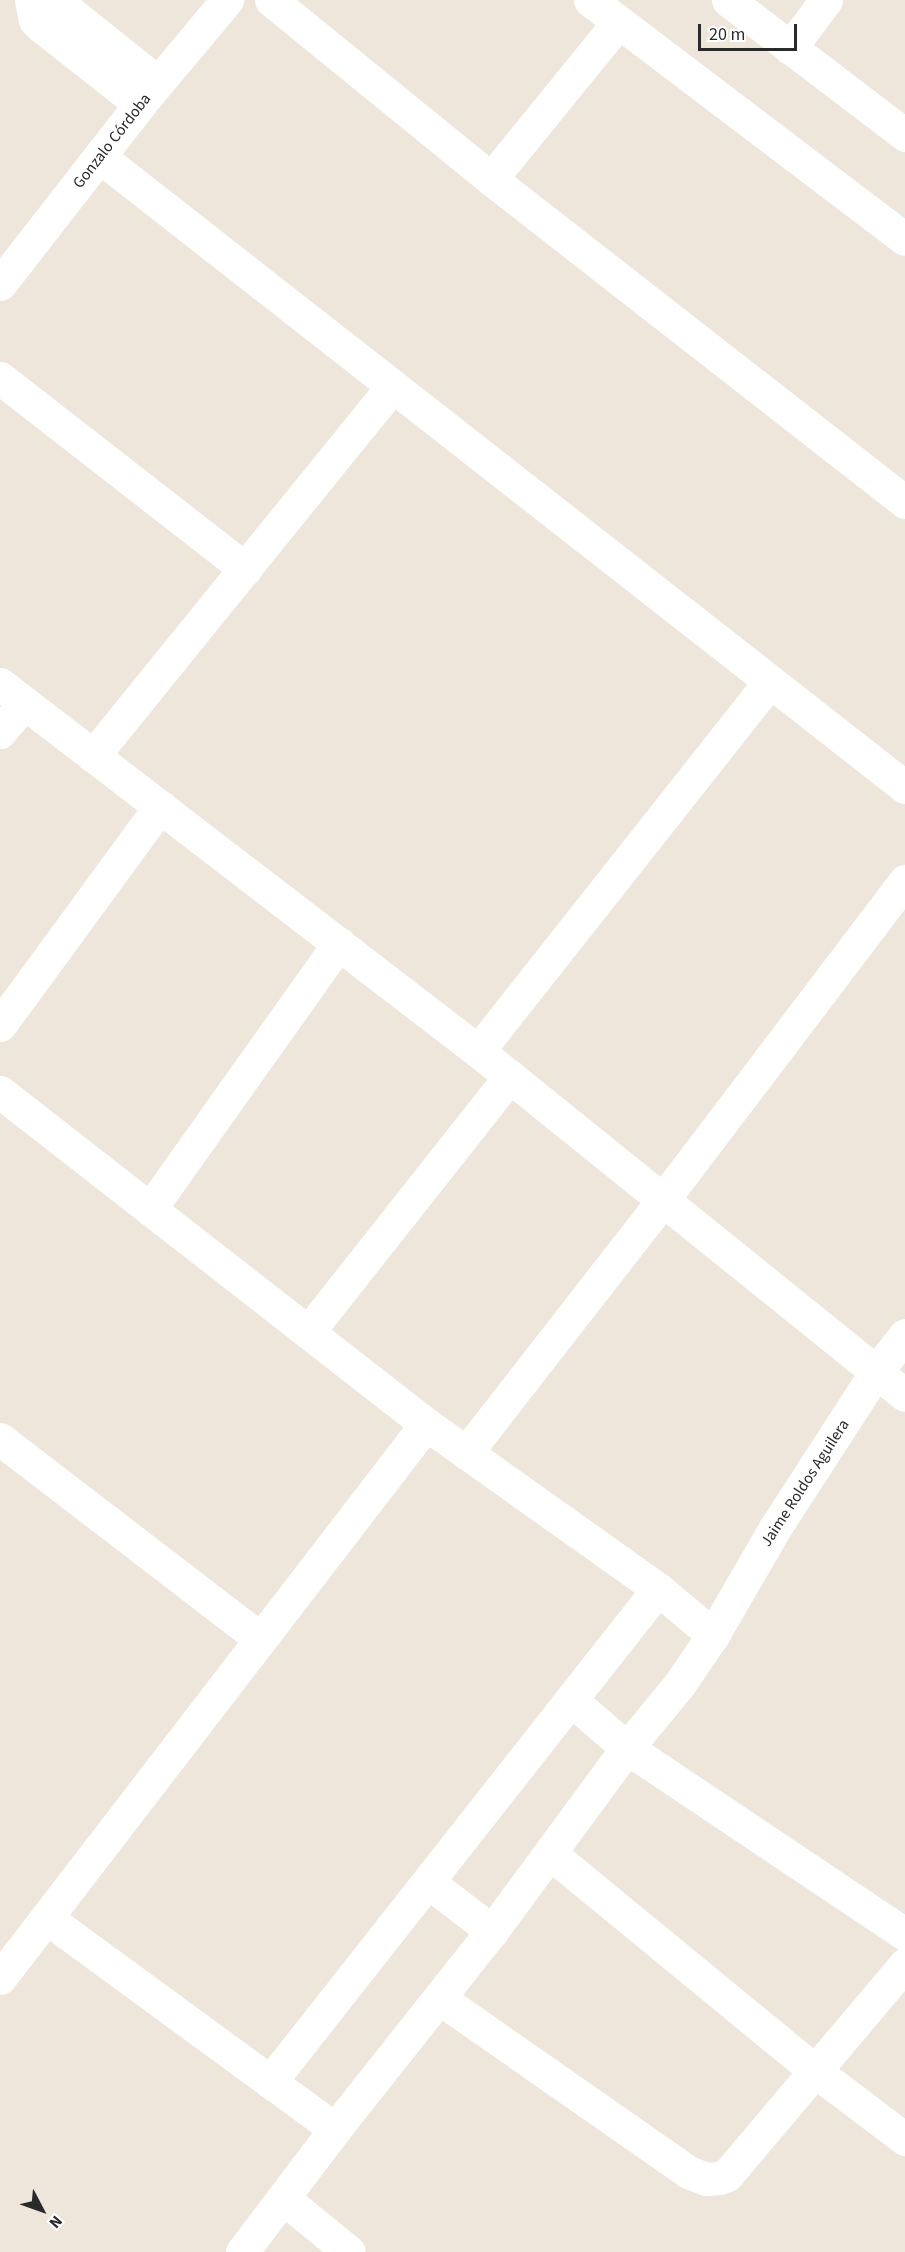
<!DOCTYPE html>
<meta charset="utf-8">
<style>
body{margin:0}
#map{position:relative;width:905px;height:2252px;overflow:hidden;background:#eee6db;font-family:"Source Sans 3",sans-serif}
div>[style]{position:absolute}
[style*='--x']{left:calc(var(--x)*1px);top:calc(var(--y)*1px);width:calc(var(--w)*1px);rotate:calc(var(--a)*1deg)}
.street>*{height:33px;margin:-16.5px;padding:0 16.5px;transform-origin:16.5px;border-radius:16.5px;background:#fff}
.secondary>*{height:33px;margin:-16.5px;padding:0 16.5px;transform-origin:16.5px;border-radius:16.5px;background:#fff}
span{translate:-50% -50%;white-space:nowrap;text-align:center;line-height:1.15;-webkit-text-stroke:6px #fff;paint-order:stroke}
.street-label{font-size:16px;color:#2a2a2a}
.north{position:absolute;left:12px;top:2180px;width:60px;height:60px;-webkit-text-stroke:4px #fff;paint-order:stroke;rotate:131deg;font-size:16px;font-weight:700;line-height:24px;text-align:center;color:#2a2a2a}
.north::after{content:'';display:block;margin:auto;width:21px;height:27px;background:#2a2a2a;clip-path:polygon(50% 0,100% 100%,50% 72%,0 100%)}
.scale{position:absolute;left:698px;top:24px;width:99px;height:27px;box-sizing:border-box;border:3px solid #2a2a2a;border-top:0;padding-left:8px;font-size:18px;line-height:21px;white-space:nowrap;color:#2a2a2a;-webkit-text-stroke:4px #fff;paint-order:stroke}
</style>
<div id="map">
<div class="street">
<i style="--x:31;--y:0;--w:20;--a:79"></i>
<i style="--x:35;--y:20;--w:8;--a:45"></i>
<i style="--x:41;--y:26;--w:126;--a:38.2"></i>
<i style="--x:41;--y:0;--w:15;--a:4"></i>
<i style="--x:56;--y:1;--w:129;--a:38.7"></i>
<i style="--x:271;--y:0;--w:284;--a:39.1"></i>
<i style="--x:491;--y:179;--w:525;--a:37.96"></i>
<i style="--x:790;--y:48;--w:60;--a:-53.1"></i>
<i style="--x:100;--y:157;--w:1022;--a:38.05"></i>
<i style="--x:491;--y:179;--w:201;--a:-50.9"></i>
<i style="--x:0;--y:284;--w:228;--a:-52.1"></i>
<i style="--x:140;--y:104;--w:136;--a:-50.1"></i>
<i style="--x:0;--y:378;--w:311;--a:37.9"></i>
<i style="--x:0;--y:684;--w:603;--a:37.52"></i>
<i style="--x:478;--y:1051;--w:548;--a:38.86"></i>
<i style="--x:0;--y:732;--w:38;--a:-50"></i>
<i style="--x:93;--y:756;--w:476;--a:-51"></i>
<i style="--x:0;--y:1025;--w:271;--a:-53.8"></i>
<i style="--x:478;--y:1051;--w:471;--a:-51.7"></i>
<i style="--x:0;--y:1092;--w:540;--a:37.93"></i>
<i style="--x:426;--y:1424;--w:285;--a:35.4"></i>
<i style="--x:658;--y:1589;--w:72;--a:39.9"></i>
<i style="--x:150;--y:1209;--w:326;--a:-54.6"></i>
<i style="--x:308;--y:1332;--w:326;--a:-51.7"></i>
<i style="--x:0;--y:1439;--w:327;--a:37.5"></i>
<i style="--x:466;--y:1453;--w:319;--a:-52.1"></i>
<i style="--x:662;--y:1201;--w:402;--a:-52.8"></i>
<i style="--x:571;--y:1700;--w:74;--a:40.6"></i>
<i style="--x:627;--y:1748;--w:334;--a:33.8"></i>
<i style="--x:551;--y:1854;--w:342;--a:39.4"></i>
<i style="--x:815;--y:2071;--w:113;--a:37.1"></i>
<i style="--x:428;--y:1882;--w:81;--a:37.4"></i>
<i style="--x:48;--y:1919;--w:356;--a:36.2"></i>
<i style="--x:0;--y:1978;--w:699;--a:-52.44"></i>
<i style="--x:439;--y:1998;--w:304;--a:34.9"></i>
<i style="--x:688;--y:2172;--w:19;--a:21"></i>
<i style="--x:706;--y:2179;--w:13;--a:-4"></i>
<i style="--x:719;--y:2178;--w:9;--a:-21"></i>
<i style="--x:727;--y:2175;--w:276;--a:-49.8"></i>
<i style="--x:270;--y:2082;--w:627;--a:-51.8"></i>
<i style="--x:283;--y:2198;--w:85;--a:39.3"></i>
<i style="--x:242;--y:2252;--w:154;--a:-52.9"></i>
<i style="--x:335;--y:2129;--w:253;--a:-51.6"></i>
<i style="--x:492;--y:1931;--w:227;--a:-53.6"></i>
<i style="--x:627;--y:1748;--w:82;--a:-50.5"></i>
<i style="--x:679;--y:1685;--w:60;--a:-55.8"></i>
<i style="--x:713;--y:1635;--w:124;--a:-59.9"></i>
<i style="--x:775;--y:1528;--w:186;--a:-57.1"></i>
<i style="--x:876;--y:1372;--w:47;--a:-51.9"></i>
</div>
<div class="secondary">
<i style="--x:590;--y:0;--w:395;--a:37.2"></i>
<i style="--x:728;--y:0;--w:223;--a:37.3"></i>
</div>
<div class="street-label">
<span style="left:112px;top:141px;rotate:-52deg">Gonzalo Córdoba</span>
<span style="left:805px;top:1483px;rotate:-57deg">Jaime Roldos Aguilera</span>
</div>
<div class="north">N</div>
<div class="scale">20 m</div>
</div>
